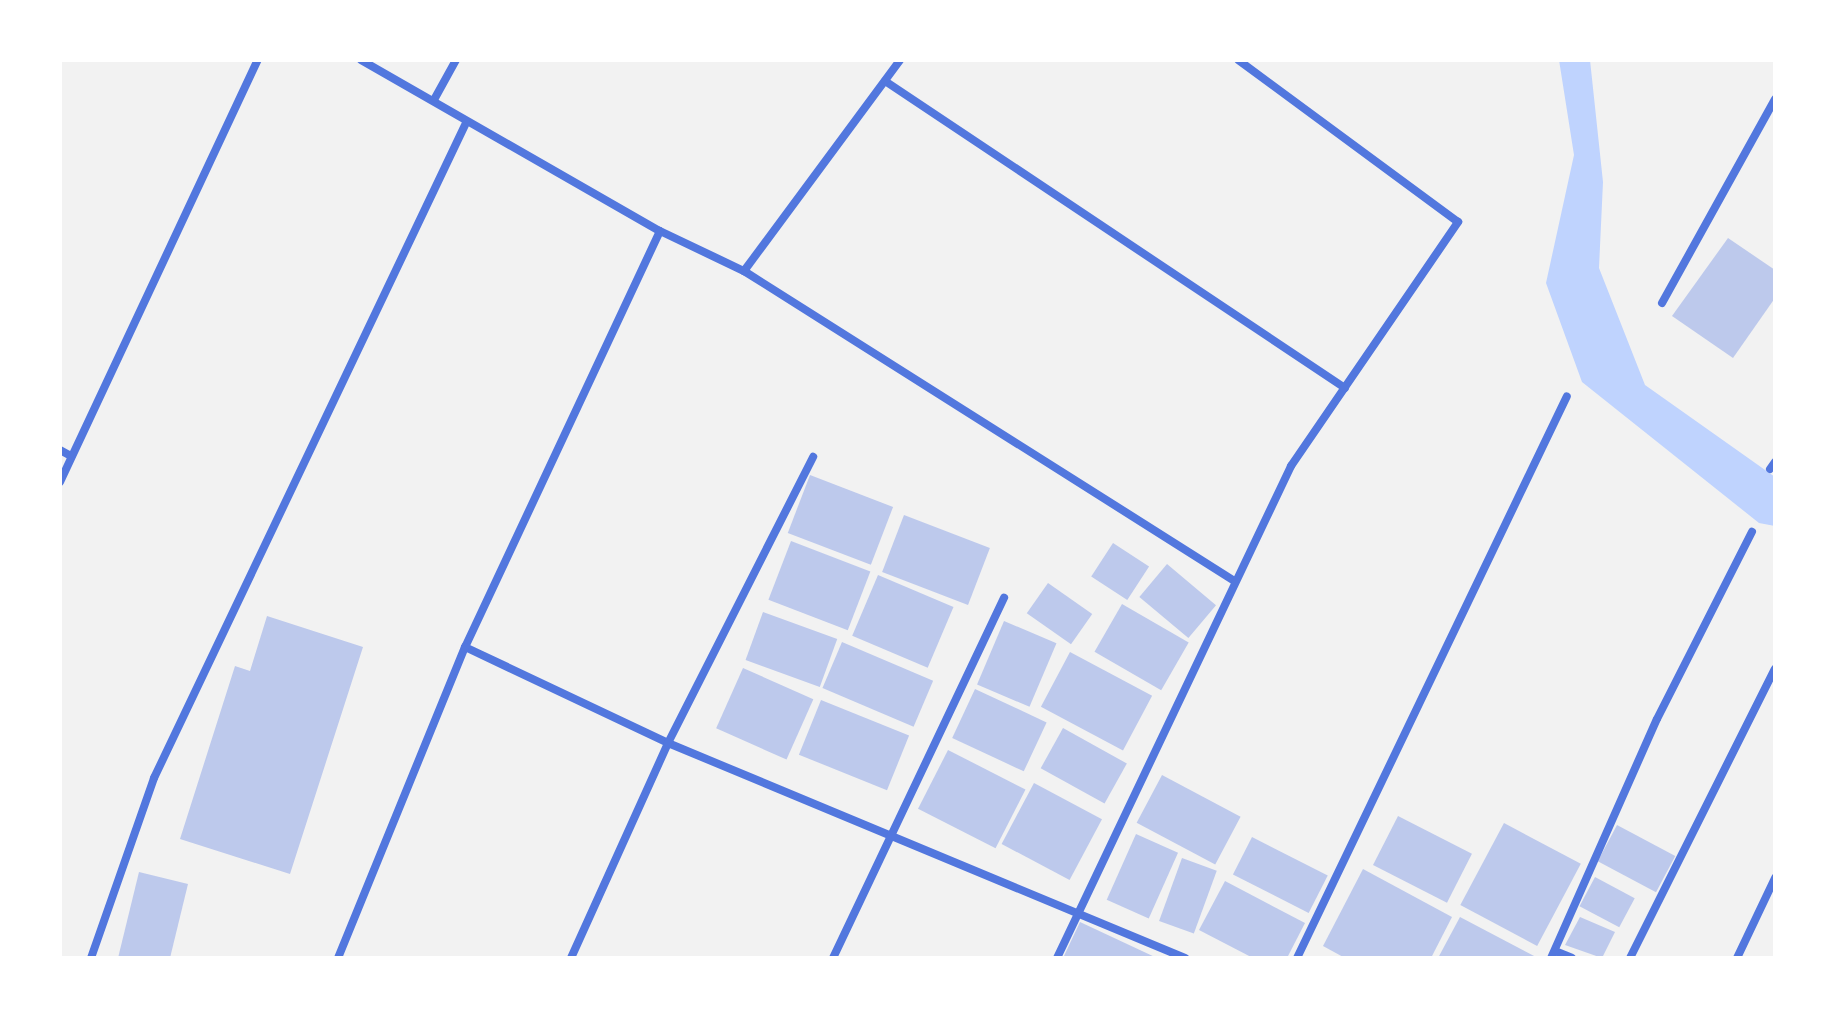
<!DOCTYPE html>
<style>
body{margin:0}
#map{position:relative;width:1835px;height:1018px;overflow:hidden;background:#f2f2f2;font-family:Lora,serif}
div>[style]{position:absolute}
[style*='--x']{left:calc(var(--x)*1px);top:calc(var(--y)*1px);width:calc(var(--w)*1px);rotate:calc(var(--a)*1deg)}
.water>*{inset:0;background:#bfd3fe}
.building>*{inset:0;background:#bdc9ec;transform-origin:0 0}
.minor>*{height:8px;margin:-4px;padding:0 4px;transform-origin:4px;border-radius:4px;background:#5277de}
span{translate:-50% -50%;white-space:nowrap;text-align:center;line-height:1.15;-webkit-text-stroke:7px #fff;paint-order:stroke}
.frame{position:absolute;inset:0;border:62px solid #fff;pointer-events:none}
</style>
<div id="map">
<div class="water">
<i style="clip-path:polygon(1559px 60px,1590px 60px,1603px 182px,1599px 268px,1645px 385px,1775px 477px,1775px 526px,1759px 523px,1582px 382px,1546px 283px,1574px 155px)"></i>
</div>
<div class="building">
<i style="clip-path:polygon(1728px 238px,1775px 270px,1775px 298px,1733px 358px,1672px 316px)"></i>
<i style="left:810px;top:475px;width:89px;height:62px;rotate:21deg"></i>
<i style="left:904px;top:515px;width:92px;height:61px;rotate:21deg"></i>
<i style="left:791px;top:541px;width:85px;height:63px;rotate:21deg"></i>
<i style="left:1113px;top:543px;width:43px;height:40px;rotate:33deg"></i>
<i style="left:1167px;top:564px;width:64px;height:43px;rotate:40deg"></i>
<i style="left:878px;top:575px;width:82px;height:66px;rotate:23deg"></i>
<i style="left:1048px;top:583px;width:54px;height:37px;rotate:35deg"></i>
<i style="left:1122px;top:604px;width:77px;height:55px;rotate:30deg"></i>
<i style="left:763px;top:612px;width:79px;height:51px;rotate:20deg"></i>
<i style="clip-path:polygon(267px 616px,363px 647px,290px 874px,180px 839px,235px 666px,250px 671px)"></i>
<i style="left:1004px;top:621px;width:57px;height:69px;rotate:23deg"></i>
<i style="left:842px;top:642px;width:99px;height:50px;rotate:23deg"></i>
<i style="left:1070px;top:652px;width:93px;height:62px;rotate:28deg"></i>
<i style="left:743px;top:668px;width:77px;height:66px;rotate:24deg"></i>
<i style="left:975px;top:689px;width:79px;height:54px;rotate:25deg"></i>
<i style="left:821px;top:700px;width:95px;height:59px;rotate:22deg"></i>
<i style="left:1063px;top:728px;width:73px;height:46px;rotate:29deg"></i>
<i style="left:948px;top:750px;width:87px;height:66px;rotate:27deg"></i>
<i style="left:1162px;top:775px;width:89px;height:54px;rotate:28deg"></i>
<i style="left:1034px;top:783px;width:77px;height:69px;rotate:28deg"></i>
<i style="left:1398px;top:816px;width:83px;height:55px;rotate:27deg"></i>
<i style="left:1504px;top:823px;width:87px;height:93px;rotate:28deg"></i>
<i style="left:1617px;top:825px;width:66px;height:41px;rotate:28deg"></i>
<i style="left:1136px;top:834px;width:46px;height:72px;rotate:24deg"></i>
<i style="left:1252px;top:837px;width:85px;height:42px;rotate:27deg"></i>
<i style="left:1182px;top:858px;width:37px;height:67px;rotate:20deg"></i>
<i style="clip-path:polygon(1363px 869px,1452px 917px,1431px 958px,1345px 958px,1323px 946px)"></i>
<i style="clip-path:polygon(139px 872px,188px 884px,170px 958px,118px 958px)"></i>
<i style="left:1595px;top:877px;width:45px;height:33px;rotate:28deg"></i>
<i style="clip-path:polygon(1225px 881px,1305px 923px,1287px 958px,1253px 958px,1199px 930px)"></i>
<i style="clip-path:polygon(1460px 917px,1538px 958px,1438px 958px)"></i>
<i style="clip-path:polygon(1580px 917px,1615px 932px,1602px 958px,1565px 945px)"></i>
<i style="clip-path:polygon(1080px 922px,1157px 958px,1063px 958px)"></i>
</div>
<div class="minor">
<i style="--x:361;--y:60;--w:344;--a:29.8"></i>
<i style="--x:660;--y:231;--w:93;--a:25.5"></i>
<i style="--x:744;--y:271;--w:578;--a:32.29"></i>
<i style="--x:885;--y:81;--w:553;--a:33.72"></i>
<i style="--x:435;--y:98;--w:43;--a:-61.1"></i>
<i style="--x:660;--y:231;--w:459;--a:115.1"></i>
<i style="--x:465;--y:647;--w:225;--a:25.3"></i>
<i style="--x:668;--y:743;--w:560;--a:22.58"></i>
<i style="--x:744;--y:271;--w:262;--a:-53.5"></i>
<i style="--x:1662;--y:303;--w:233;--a:-61"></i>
<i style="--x:60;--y:450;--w:13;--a:29"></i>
<i style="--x:1770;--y:469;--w:9;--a:-54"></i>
<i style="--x:60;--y:482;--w:466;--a:-64.9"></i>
<i style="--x:1555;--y:951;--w:18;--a:22"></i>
<i style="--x:91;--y:958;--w:191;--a:-70.7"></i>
<i style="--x:154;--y:778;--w:726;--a:-64.53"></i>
<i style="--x:338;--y:958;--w:336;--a:-67.8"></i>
<i style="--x:571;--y:958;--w:236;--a:-65.7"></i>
<i style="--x:668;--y:743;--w:321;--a:-63.1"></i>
<i style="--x:833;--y:958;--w:399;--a:-64.6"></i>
<i style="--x:1057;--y:958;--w:545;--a:-64.56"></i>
<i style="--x:1291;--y:466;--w:296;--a:-55.6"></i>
<i style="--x:1458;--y:222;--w:273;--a:-143.6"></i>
<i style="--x:1297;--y:958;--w:623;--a:-64.34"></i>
<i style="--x:1551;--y:958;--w:261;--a:-66.1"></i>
<i style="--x:1657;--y:719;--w:210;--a:-63.1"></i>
<i style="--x:1630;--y:958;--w:323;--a:-63.4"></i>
<i style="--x:1737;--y:958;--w:89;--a:-64.6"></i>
</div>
<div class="frame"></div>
</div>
